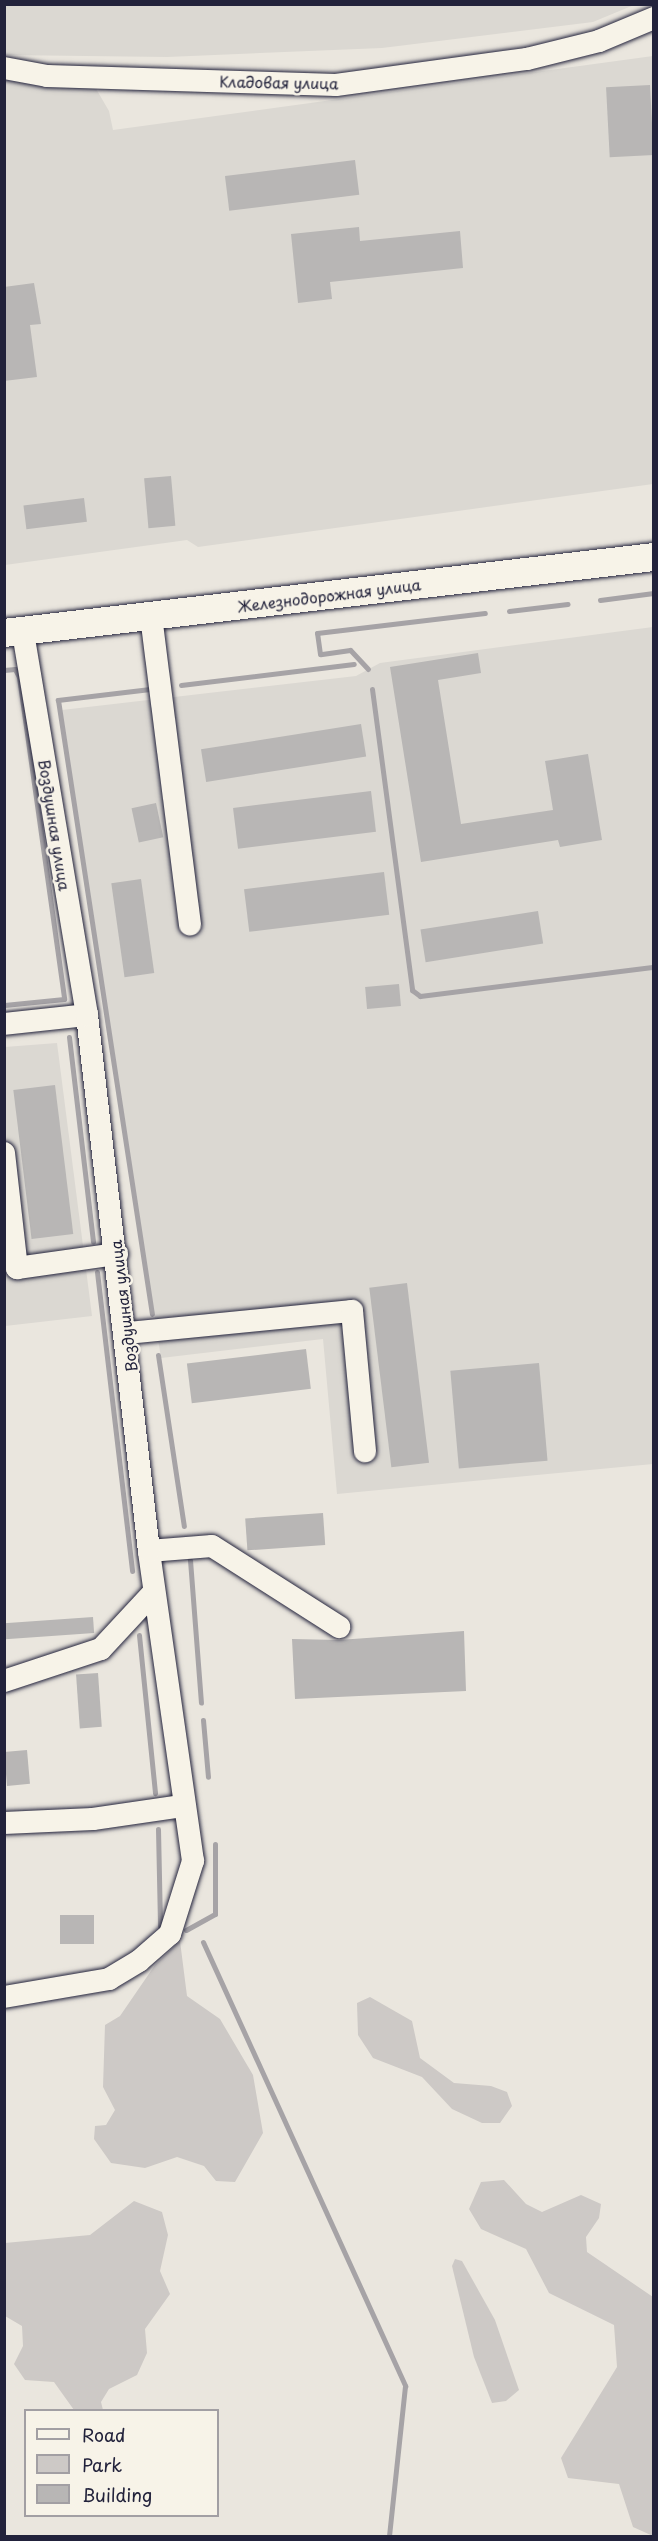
<!DOCTYPE html>
<meta charset="utf-8">
<style>
body{margin:0}
#map{position:relative;width:658px;height:2541px;overflow:hidden;background:#eae6de;font-family:"Playpen Sans",sans-serif}
div>[style]{position:absolute}
[style*='--x']{left:calc(var(--x)*1px);top:calc(var(--y)*1px);width:calc(var(--w)*1px);rotate:calc(var(--a)*1deg)}
.built>*{inset:0;background:#dbd8d2}
.green>*{inset:0;background:#cdc9c6}
.stream>*{height:5px;margin:-2.5px;padding:0 2.5px;transform-origin:2.5px;border-radius:2.5px;background:#a6a3a6}
.building>*{inset:0;background:#b8b6b5;transform-origin:0 0}
.roads{filter:drop-shadow(0 0 2px #22223b) drop-shadow(0 0 2px #22223b)}
.minor>*{height:22px;margin:-11px;padding:0 11px;transform-origin:11px;border-radius:11px;background:#f7f3e8}
.major>*{height:28px;margin:-14px;padding:0 14px;transform-origin:14px;border-radius:14px;background:#f7f3e8}
span{translate:-50% -50%;white-space:nowrap;text-align:center;line-height:1.15;-webkit-text-stroke:5px #f7f3e8;paint-order:stroke}
.street-label{font-size:15px;color:#22223b}
.frame{position:absolute;inset:0;border:6px solid #22223b;pointer-events:none}
.legend{position:absolute;left:24px;top:2409px;width:195px;height:108px;box-sizing:border-box;background:#f7f3e8;border:2px solid #a29fa3;margin:0;padding:8px 10px;list-style:none;font-size:18px;color:#22223b}
.legend li{display:flex;align-items:center;gap:12px;height:30px}
.legend b{width:30px;border:2px solid #a29fa3}
</style>
<div id="map">
<div class="built">
<i style="clip-path:polygon(5px 4px,634px 4px,634px 5px,593px 22px,382px 48px,167px 57px,5px 55px)"></i>
<i style="clip-path:polygon(653px 56px,653px 484px,198px 547px,187px 540px,5px 565px,4px 80px,95px 87px,109px 111px,113px 130px)"></i>
<i style="clip-path:polygon(653px 627px,653px 1464px,337px 1494px,323px 1339px,161px 1358px,62px 710px,356px 676px,380px 663px)"></i>
<i style="clip-path:polygon(57px 1043px,92px 1316px,5px 1326px,5px 1047px)"></i>
</div>
<div class="green">
<i style="clip-path:polygon(180px 1941px,187px 1996px,220px 2019px,253px 2075px,263px 2133px,235px 2182px,216px 2181px,204px 2166px,177px 2157px,145px 2168px,111px 2163px,94px 2139px,95px 2126px,106px 2125px,115px 2110px,103px 2087px,105px 2025px,120px 2016px,155px 1965px)"></i>
<i style="clip-path:polygon(370px 1997px,412px 2021px,420px 2058px,454px 2083px,491px 2086px,507px 2092px,512px 2106px,500px 2123px,482px 2123px,452px 2109px,422px 2077px,373px 2058px,358px 2035px,357px 2003px)"></i>
<i style="clip-path:polygon(504px 2180px,526px 2204px,542px 2212px,581px 2195px,601px 2204px,599px 2218px,586px 2237px,587px 2252px,653px 2297px,653px 2536px,633px 2527px,619px 2484px,568px 2478px,561px 2458px,617px 2367px,614px 2325px,549px 2293px,526px 2249px,481px 2229px,469px 2209px,481px 2182px)"></i>
<i style="clip-path:polygon(134px 2201px,162px 2212px,168px 2235px,160px 2271px,170px 2294px,145px 2329px,147px 2353px,137px 2375px,109px 2389px,101px 2402px,103px 2410px,74px 2410px,54px 2382px,25px 2380px,14px 2364px,23px 2346px,22px 2326px,5px 2316px,5px 2243px,90px 2235px)"></i>
<i style="clip-path:polygon(455px 2259px,462px 2261px,495px 2320px,519px 2390px,506px 2401px,492px 2403px,474px 2357px,452px 2266px)"></i>
</div>
<div class="stream">
<i style="--x:600;--y:600;--w:54;--a:-7.4"></i>
<i style="--x:509;--y:611;--w:59;--a:-6.8"></i>
<i style="--x:368;--y:669;--w:26;--a:-133"></i>
<i style="--x:350;--y:650;--w:30;--a:172"></i>
<i style="--x:320;--y:654;--w:21;--a:-98"></i>
<i style="--x:317;--y:633;--w:169;--a:-6.8"></i>
<i style="--x:4;--y:670;--w:11;--a:-5"></i>
<i style="--x:15;--y:669;--w:9;--a:63"></i>
<i style="--x:19;--y:677;--w:325;--a:82"></i>
<i style="--x:64;--y:999;--w:60;--a:174.3"></i>
<i style="--x:181;--y:685;--w:174;--a:-6.9"></i>
<i style="--x:150;--y:689;--w:93;--a:173.2"></i>
<i style="--x:58;--y:700;--w:621;--a:81.3"></i>
<i style="--x:372;--y:689;--w:304;--a:82.4"></i>
<i style="--x:412;--y:990;--w:10;--a:37"></i>
<i style="--x:420;--y:996;--w:236;--a:-7.1"></i>
<i style="--x:69;--y:1037;--w:206;--a:83.3"></i>
<i style="--x:97;--y:1272;--w:301;--a:83.3"></i>
<i style="--x:158;--y:1355;--w:173;--a:81.4"></i>
<i style="--x:190;--y:1560;--w:143;--a:85.6"></i>
<i style="--x:139;--y:1635;--w:159;--a:84.2"></i>
<i style="--x:203;--y:1720;--w:57;--a:85"></i>
<i style="--x:158;--y:1829;--w:97;--a:88.8"></i>
<i style="--x:186;--y:1930;--w:33;--a:-29"></i>
<i style="--x:215;--y:1914;--w:70;--a:-90"></i>
<i style="--x:203;--y:1942;--w:488;--a:65.5"></i>
<i style="--x:405;--y:2386;--w:151;--a:96.1"></i>
</div>
<div class="building">
<i style="left:650px;top:85px;width:70px;height:44px;rotate:87deg"></i>
<i style="left:355px;top:160px;width:35px;height:131px;rotate:83deg"></i>
<i style="clip-path:polygon(359px 227px,360px 241px,460px 231px,463px 268px,330px 282px,332px 299px,298px 303px,291px 234px)"></i>
<i style="clip-path:polygon(34px 283px,41px 324px,30px 325px,37px 377px,4px 381px,4px 287px)"></i>
<i style="left:171px;top:476px;width:50px;height:27px;rotate:85deg"></i>
<i style="left:84px;top:498px;width:24px;height:61px;rotate:83deg"></i>
<i style="clip-path:polygon(478px 653px,481px 673px,438px 680px,461px 824px,553px 810px,545px 761px,588px 754px,602px 840px,560px 847px,558px 840px,421px 862px,390px 667px)"></i>
<i style="left:361px;top:724px;width:33px;height:162px;rotate:81deg"></i>
<i style="left:371px;top:791px;width:41px;height:139px;rotate:83deg"></i>
<i style="left:156px;top:803px;width:35px;height:25px;rotate:78deg"></i>
<i style="left:384px;top:872px;width:43px;height:141px;rotate:83deg"></i>
<i style="left:141px;top:879px;width:95px;height:30px;rotate:82deg"></i>
<i style="left:538px;top:911px;width:33px;height:119px;rotate:81deg"></i>
<i style="left:399px;top:984px;width:22px;height:34px;rotate:85deg"></i>
<i style="left:55px;top:1085px;width:150px;height:42px;rotate:83deg"></i>
<i style="left:407px;top:1283px;width:181px;height:38px;rotate:83deg"></i>
<i style="left:306px;top:1349px;width:40px;height:120px;rotate:83deg"></i>
<i style="left:539px;top:1363px;width:98px;height:89px;rotate:85deg"></i>
<i style="left:323px;top:1513px;width:32px;height:78px;rotate:86deg"></i>
<i style="left:93px;top:1617px;width:16px;height:89px;rotate:86deg"></i>
<i style="clip-path:polygon(464px 1631px,466px 1691px,295px 1699px,292px 1639px,339px 1640px)"></i>
<i style="left:98px;top:1673px;width:54px;height:22px;rotate:86deg"></i>
<i style="left:27px;top:1750px;width:34px;height:23px;rotate:85deg"></i>
<i style="left:60px;top:1915px;width:34px;height:29px"></i>
</div>
<div class="roads">
<div class="minor">
<i style="--x:4;--y:68;--w:44;--a:10.5"></i>
<i style="--x:47;--y:76;--w:289;--a:1.8"></i>
<i style="--x:336;--y:85;--w:193;--a:-7.8"></i>
<i style="--x:527;--y:59;--w:74;--a:-14"></i>
<i style="--x:599;--y:41;--w:60;--a:-22.7"></i>
<i style="--x:151;--y:616;--w:311;--a:82.8"></i>
<i style="--x:4;--y:1024;--w:83;--a:-6.2"></i>
<i style="--x:4;--y:1153;--w:116;--a:83.6"></i>
<i style="--x:17;--y:1268;--w:101;--a:-8"></i>
<i style="--x:127;--y:1333;--w:226;--a:-5.6"></i>
<i style="--x:352;--y:1311;--w:141;--a:84.7"></i>
<i style="--x:149;--y:1551;--w:63;--a:-4.5"></i>
<i style="--x:212;--y:1546;--w:151;--a:32.5"></i>
<i style="--x:4;--y:1681;--w:102;--a:-18.3"></i>
<i style="--x:101;--y:1649;--w:78;--a:-47.1"></i>
<i style="--x:4;--y:1823;--w:89;--a:-2.6"></i>
<i style="--x:93;--y:1819;--w:90;--a:-8.3"></i>
<i style="--x:4;--y:1997;--w:107;--a:-9.7"></i>
<i style="--x:109;--y:1979;--w:35;--a:-31"></i>
<i style="--x:139;--y:1961;--w:41;--a:-41.1"></i>
<i style="--x:170;--y:1934;--w:77;--a:-72.5"></i>
<i style="--x:193;--y:1861;--w:313;--a:-98.1"></i>
<i style="--x:149;--y:1551;--w:540;--a:-96.6"></i>
<i style="--x:87;--y:1015;--w:389;--a:-99.5"></i>
</div>
<div class="major">
<i style="--x:4;--y:633;--w:654;--a:-6.67"></i>
</div>
</div>
<div class="street-label">
<span style="left:279px;top:82px;rotate:1deg">Кладовая улица</span>
<span style="left:329px;top:595px;rotate:-7deg">Железнодорожная улица</span>
<span style="left:55px;top:825px;rotate:81deg">Воздушная улица</span>
<span style="left:123px;top:1306px;rotate:-97deg">Воздушная улица</span>
</div>
<div class="frame"></div>
<ul class="legend">
<li><b style="height:8px;background:#f7f3e8"></b>Road</li>
<li><b style="height:16px;background:#cdc9c6"></b>Park</li>
<li><b style="height:16px;background:#b8b6b5"></b>Building</li>
</ul>
</div>
